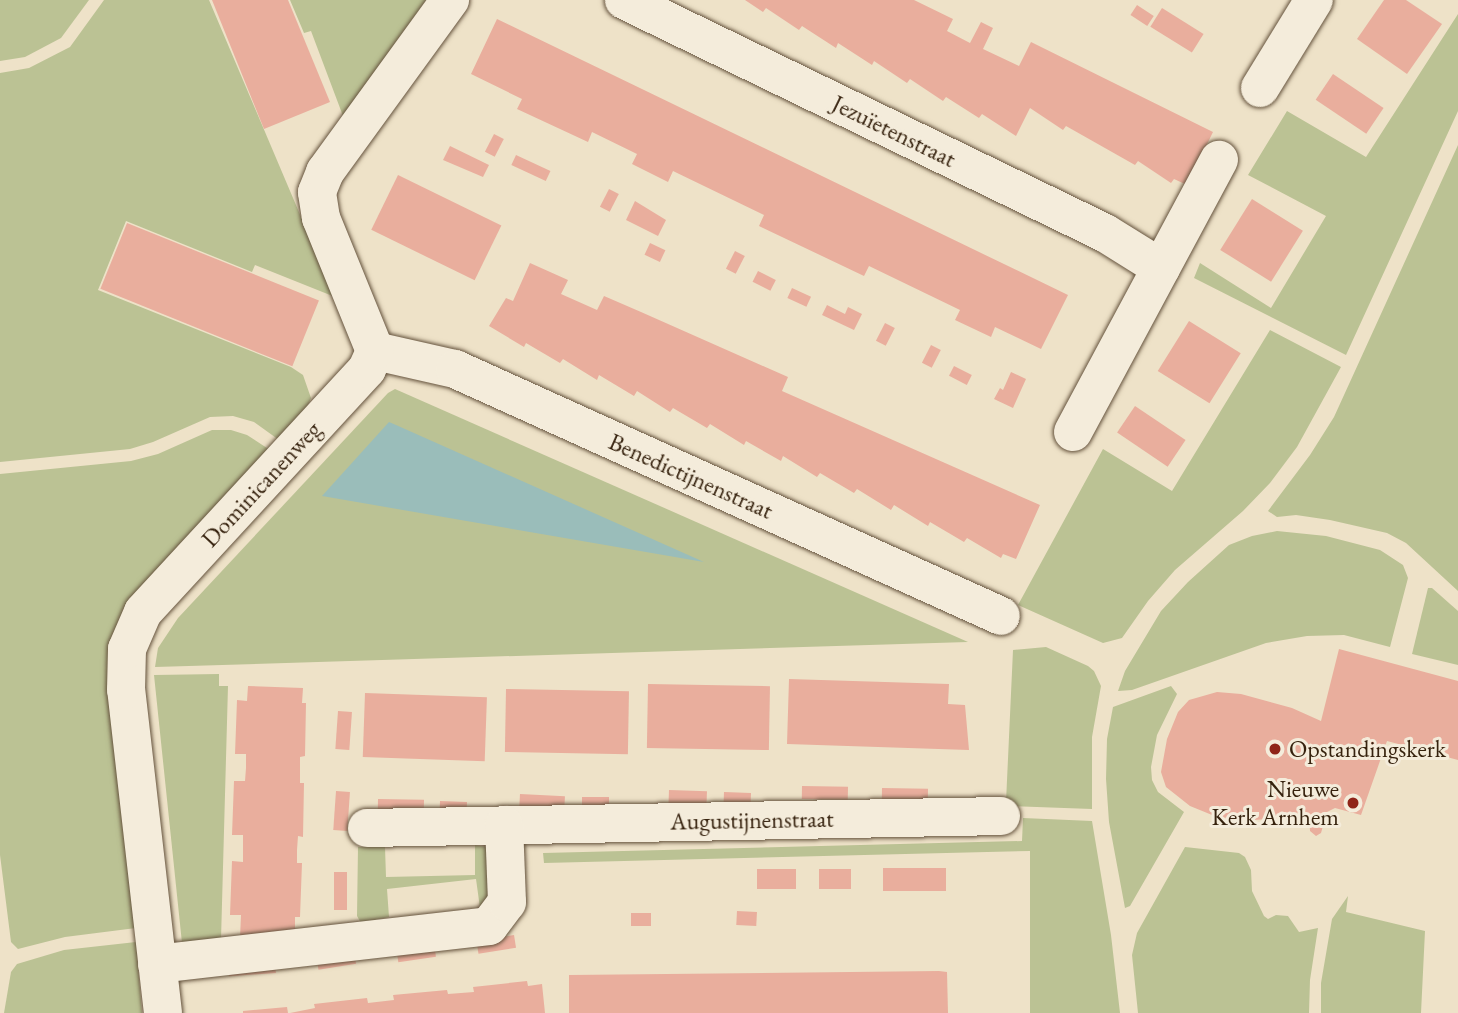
<!DOCTYPE html>
<meta charset="utf-8">
<style>
body{margin:0}
#map{position:relative;width:1458px;height:1013px;overflow:hidden;background:#eee2c8;font-family:"EB Garamond",serif}
div>[style]{position:absolute}
[style*='--x']{left:calc(var(--x)*1px);top:calc(var(--y)*1px);width:calc(var(--w)*1px);rotate:calc(var(--a)*1deg)}
.green>*{inset:0;background:#bbc294}
.water>*{inset:0;background:#9abdba}
.building>*{inset:0;background:#e9ae9d;transform-origin:0 0}
.roads{filter:drop-shadow(0 0 2px #64523c) drop-shadow(0 0 2px #64523c)}
.street>*{height:38px;margin:-19px;padding:0 19px;transform-origin:19px;border-radius:19px;background:#f4ecdb}
.dots>*{width:19px;height:19px;translate:-50% -50%;box-sizing:border-box;border:4px solid #f4ecdb;border-radius:50%}
span{translate:-50% -50%;white-space:nowrap;text-align:center;line-height:1.15;-webkit-text-stroke:6px #f4ecdb;paint-order:stroke}
.street-label{font-size:24px;color:#36220e}
.poi-label{font-size:24px;color:#36220e}
.left{translate:0 -50%;text-align:left}
.right{translate:-100% -50%;text-align:right}
</style>
<div id="map">
<div class="green">
<i style="clip-path:polygon(0 0,89px 0,61px 38px,25px 57px,0 61px)"></i>
<i style="clip-path:polygon(104px 0,209px 0,335px 297px,255px 265px,252px 272px,126px 221px,98px 290px,291px 367px,303px 375px,311px 398px,305px 413px,279px 440px,254px 422px,233px 416px,210px 417px,153px 442px,130px 449px,0 462px,0 73px,29px 68px,70px 47px)"></i>
<i style="clip-path:polygon(290px 0,426px 0,343px 116px,311px 31px,304px 33px)"></i>
<i style="clip-path:polygon(1458px 14px,1458px 111px,1346px 355px,1194px 278px,1200px 263px,1271px 308px,1326px 216px,1248px 175px,1287px 111px,1366px 157px)"></i>
<i style="clip-path:polygon(1458px 145px,1458px 591px,1406px 543px,1387px 533px,1330px 520px,1296px 515px,1277px 517px,1268px 511px,1310px 455px,1334px 417px)"></i>
<i style="clip-path:polygon(1270px 330px,1341px 367px,1297px 447px,1270px 483px,1243px 511px,1175px 570px,1148px 601px,1122px 638px,1103px 643px,1018px 605px,1103px 449px,1172px 491px)"></i>
<i style="clip-path:polygon(395px 389px,968px 642px,155px 667px,158px 648px,178px 618px,388px 393px)"></i>
<i style="clip-path:polygon(212px 430px,231px 430px,247px 435px,270px 450px,135px 595px,136px 928px,65px 937px,18px 949px,11px 942px,0 855px,0 474px,131px 461px,158px 454px)"></i>
<i style="clip-path:polygon(1277px 531px,1326px 536px,1380px 550px,1403px 565px,1408px 578px,1390px 647px,1344px 635px,1307px 636px,1266px 643px,1132px 690px,1118px 691px,1125px 671px,1161px 611px,1188px 582px,1229px 545px,1252px 536px)"></i>
<i style="clip-path:polygon(1428px 588px,1432px 588px,1458px 611px,1458px 665px,1412px 654px)"></i>
<i style="clip-path:polygon(1046px 647px,1088px 666px,1094px 671px,1101px 686px,1092px 737px,1092px 809px,1009px 806px,1006px 802px,1013px 650px)"></i>
<i style="clip-path:polygon(219px 674px,219px 686px,228px 686px,221px 940px,182px 943px,154px 675px)"></i>
<i style="clip-path:polygon(1171px 686px,1177px 694px,1157px 735px,1151px 767px,1152px 780px,1158px 792px,1184px 812px,1130px 906px,1125px 908px,1109px 822px,1106px 779px,1107px 739px,1113px 707px)"></i>
<i style="clip-path:polygon(1023px 818px,1092px 821px,1111px 935px,1120px 1013px,1030px 1013px,1030px 851px,544px 863px,543px 853px,1022px 841px)"></i>
<i style="clip-path:polygon(475px 845px,487px 847px,491px 900px,480px 908px,476px 879px,387px 889px,389px 917px,361px 923px,357px 916px,358px 847px,385px 847px,386px 877px,475px 875px)"></i>
<i style="clip-path:polygon(1185px 847px,1239px 853px,1245px 857px,1251px 870px,1252px 891px,1264px 916px,1268px 919px,1276px 915px,1288px 916px,1299px 932px,1318px 928px,1310px 980px,1309px 1013px,1138px 1013px,1132px 955px,1137px 933px)"></i>
<i style="clip-path:polygon(1348px 896px,1346px 912px,1425px 931px,1421px 1013px,1321px 1013px,1321px 983px,1332px 919px)"></i>
<i style="clip-path:polygon(136px 942px,142px 1013px,4px 1013px,11px 972px,17px 964px,64px 950px)"></i>
</div>
<div class="water">
<i style="clip-path:polygon(389px 422px,396px 425px,704px 562px,322px 496px)"></i>
</div>
<div class="building">
<i style="clip-path:polygon(212px 0,288px 0,330px 102px,264px 129px)"></i>
<i style="clip-path:polygon(745px 0,914px 0,953px 19px,947px 31px,970px 43px,981px 22px,993px 28px,983px 49px,1019px 66px,1031px 42px,1213px 132px,1187px 185px,1174px 179px,1171px 183px,1138px 161px,1135px 165px,1066px 126px,1063px 130px,1030px 108px,1016px 136px,982px 114px,979px 118px,946px 97px,943px 101px,910px 79px,907px 83px,874px 61px,872px 65px,838px 43px,836px 48px,802px 26px,799px 30px,766px 8px,763px 12px)"></i>
<i style="clip-path:polygon(1384px 0,1406px 0,1442px 24px,1407px 74px,1357px 39px)"></i>
<i style="left:1137px;top:5px;width:20px;height:12px;rotate:33deg"></i>
<i style="left:1162px;top:8px;width:49px;height:22px;rotate:32deg"></i>
<i style="clip-path:polygon(497px 19px,1068px 295px,1041px 349px,995px 327px,991px 337px,955px 320px,960px 310px,869px 266px,864px 276px,759px 226px,764px 215px,673px 171px,668px 182px,632px 164px,637px 154px,592px 132px,588px 142px,517px 109px,522px 99px,471px 74px)"></i>
<i style="left:1333px;top:74px;width:61px;height:31px;rotate:34deg"></i>
<i style="left:494px;top:134px;width:11px;height:20px;rotate:27deg"></i>
<i style="clip-path:polygon(450px 146px,489px 165px,483px 177px,443px 160px)"></i>
<i style="left:516px;top:155px;width:38px;height:11px;rotate:25deg"></i>
<i style="left:398px;top:175px;width:115px;height:61px;rotate:26deg"></i>
<i style="left:609px;top:189px;width:11px;height:20px;rotate:27deg"></i>
<i style="left:1252px;top:199px;width:60px;height:60px;rotate:32deg"></i>
<i style="clip-path:polygon(635px 201px,666px 220px,658px 236px,626px 220px)"></i>
<i style="left:127px;top:223px;width:207px;height:71px;rotate:22deg"></i>
<i style="left:650px;top:243px;width:17px;height:13px;rotate:25deg"></i>
<i style="left:735px;top:251px;width:11px;height:20px;rotate:27deg"></i>
<i style="clip-path:polygon(530px 263px,568px 280px,561px 294px,597px 310px,604px 296px,641px 312px,788px 377px,782px 391px,1040px 505px,1016px 559px,1003px 554px,1001px 558px,967px 538px,964px 542px,930px 522px,928px 526px,894px 505px,891px 510px,857px 489px,854px 493px,820px 473px,817px 477px,783px 456px,781px 461px,746px 441px,744px 445px,710px 424px,707px 428px,673px 408px,670px 412px,637px 391px,634px 396px,599px 375px,597px 380px,563px 359px,560px 363px,526px 343px,524px 347px,489px 326px,506px 298px,513px 301px)"></i>
<i style="left:758px;top:271px;width:20px;height:12px;rotate:27deg"></i>
<i style="left:792px;top:288px;width:21px;height:11px;rotate:25deg"></i>
<i style="clip-path:polygon(827px 305px,845px 314px,848px 307px,862px 314px,854px 330px,822px 315px)"></i>
<i style="left:1189px;top:321px;width:61px;height:59px;rotate:32deg"></i>
<i style="left:885px;top:323px;width:11px;height:20px;rotate:27deg"></i>
<i style="left:931px;top:345px;width:11px;height:20px;rotate:27deg"></i>
<i style="left:954px;top:366px;width:20px;height:11px;rotate:27deg"></i>
<i style="clip-path:polygon(1011px 372px,1026px 379px,1013px 408px,994px 399px,1000px 388px,1003px 390px)"></i>
<i style="left:1135px;top:406px;width:61px;height:32px;rotate:34deg"></i>
<i style="clip-path:polygon(1339px 649px,1458px 681px,1458px 760px,1387px 741px,1361px 815px,1335px 808px,1327px 812px,1321px 833px,1316px 836px,1310px 831px,1309px 816px,1254px 820px,1217px 817px,1190px 806px,1166px 787px,1161px 772px,1167px 739px,1178px 712px,1189px 700px,1217px 692px,1241px 694px,1292px 708px,1321px 721px)"></i>
<i style="clip-path:polygon(789px 679px,949px 684px,948px 704px,965px 705px,969px 750px,787px 744px)"></i>
<i style="left:648px;top:684px;width:122px;height:64px;rotate:1deg"></i>
<i style="clip-path:polygon(248px 686px,303px 688px,302px 703px,306px 703px,305px 756px,300px 757px,300px 783px,304px 783px,303px 837px,298px 836px,297px 850px,297px 863px,302px 863px,300px 917px,295px 917px,295px 932px,240px 938px,241px 915px,230px 915px,232px 861px,243px 862px,243px 835px,232px 835px,234px 781px,245px 781px,246px 768px,246px 754px,235px 754px,237px 700px,247px 701px)"></i>
<i style="left:506px;top:689px;width:123px;height:63px;rotate:1deg"></i>
<i style="left:365px;top:693px;width:122px;height:64px;rotate:2deg"></i>
<i style="left:338px;top:711px;width:14px;height:38px;rotate:4deg"></i>
<i style="left:802px;top:786px;width:46px;height:13px;rotate:1deg"></i>
<i style="left:882px;top:788px;width:46px;height:14px;rotate:1deg"></i>
<i style="left:669px;top:790px;width:38px;height:13px;rotate:2deg"></i>
<i style="left:336px;top:791px;width:14px;height:39px;rotate:4deg"></i>
<i style="left:724px;top:792px;width:27px;height:13px;rotate:2deg"></i>
<i style="left:520px;top:794px;width:45px;height:14px;rotate:3deg"></i>
<i style="left:582px;top:797px;width:27px;height:13px"></i>
<i style="left:378px;top:799px;width:46px;height:13px;rotate:1deg"></i>
<i style="left:440px;top:801px;width:27px;height:13px;rotate:2deg"></i>
<i style="left:883px;top:868px;width:63px;height:23px"></i>
<i style="left:757px;top:869px;width:39px;height:20px"></i>
<i style="left:819px;top:869px;width:32px;height:20px"></i>
<i style="left:334px;top:872px;width:13px;height:38px"></i>
<i style="left:737px;top:911px;width:20px;height:14px;rotate:3deg"></i>
<i style="left:631px;top:913px;width:20px;height:13px"></i>
<i style="left:514px;top:935px;width:13px;height:38px;rotate:81deg"></i>
<i style="left:434px;top:943px;width:14px;height:38px;rotate:82deg"></i>
<i style="left:354px;top:951px;width:13px;height:38px;rotate:81deg"></i>
<i style="left:275px;top:960px;width:13px;height:47px;rotate:86deg"></i>
<i style="clip-path:polygon(939px 971px,947px 972px,948px 1013px,569px 1013px,569px 975px)"></i>
<i style="clip-path:polygon(527px 981px,528px 986px,542px 984px,545px 1013px,290px 1013px,315px 1008px,314px 1004px,367px 998px,368px 1003px,394px 1000px,393px 995px,447px 990px,448px 994px,474px 992px,473px 987px)"></i>
<i style="clip-path:polygon(287px 1007px,288px 1013px,243px 1013px,243px 1011px)"></i>
</div>
<div class="roads">
<div class="street">
<i style="--x:624;--y:0;--w:534;--a:25.85"></i>
<i style="--x:1105;--y:233;--w:66;--a:32"></i>
<i style="--x:1260;--y:88;--w:103;--a:-58.5"></i>
<i style="--x:375;--y:351;--w:82;--a:12.7"></i>
<i style="--x:455;--y:369;--w:599;--a:24.34"></i>
<i style="--x:1073;--y:432;--w:309;--a:-61.8"></i>
<i style="--x:367;--y:828;--w:634;--a:-1.08"></i>
<i style="--x:157;--y:964;--w:334;--a:-6.5"></i>
<i style="--x:489;--y:926;--w:30;--a:-53"></i>
<i style="--x:507;--y:902;--w:77;--a:-92.2"></i>
<i style="--x:163;--y:1013;--w:325;--a:-96.5"></i>
<i style="--x:126;--y:690;--w:41;--a:-88.6"></i>
<i style="--x:127;--y:649;--w:40;--a:-66.6"></i>
<i style="--x:143;--y:612;--w:330;--a:-47.3"></i>
<i style="--x:367;--y:369;--w:20;--a:-66"></i>
<i style="--x:375;--y:351;--w:144;--a:-112.1"></i>
<i style="--x:321;--y:218;--w:26;--a:-99"></i>
<i style="--x:317;--y:192;--w:22;--a:-68"></i>
<i style="--x:325;--y:172;--w:213;--a:-54"></i>
</div>
</div>
<div class="dots">
<i style="left:1275px;top:749px;background:#8f2418"></i>
<i style="left:1353px;top:803px;background:#8f2418"></i>
</div>
<div class="street-label">
<span style="left:894px;top:131px;rotate:26deg">Jezuïetenstraat</span>
<span style="left:691px;top:476px;rotate:24deg">Benedictijnenstraat</span>
<span style="left:261px;top:484px;rotate:-47deg">Dominicanenweg</span>
<span style="left:752px;top:820px;rotate:-1deg">Augustijnenstraat</span>
</div>
<div class="poi-label">
<span class="left" style="left:1289px;top:749px">Opstandingskerk</span>
<span class="right" style="left:1339px;top:803px">Nieuwe<br>Kerk Arnhem</span>
</div>
</div>
